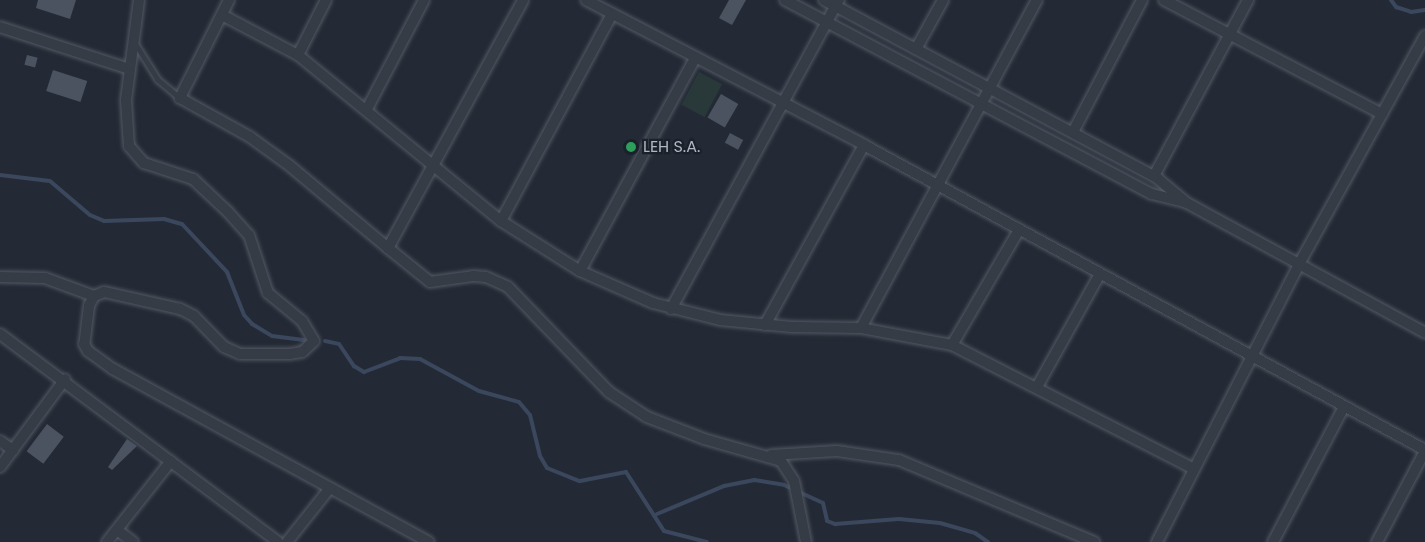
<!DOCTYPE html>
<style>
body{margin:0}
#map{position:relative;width:1425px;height:542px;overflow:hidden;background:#232a35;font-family:Poppins,sans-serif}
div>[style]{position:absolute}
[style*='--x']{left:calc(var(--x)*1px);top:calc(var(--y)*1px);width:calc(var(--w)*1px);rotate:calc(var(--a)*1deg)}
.green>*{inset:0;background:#29393a;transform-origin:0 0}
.stream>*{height:4px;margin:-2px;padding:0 2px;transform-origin:2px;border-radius:2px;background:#3a475d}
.building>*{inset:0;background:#4b5361;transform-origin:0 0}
.roads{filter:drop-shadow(0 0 2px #535964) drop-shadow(0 0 2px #535964)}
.service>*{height:5px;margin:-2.5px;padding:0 2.5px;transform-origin:2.5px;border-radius:2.5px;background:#363c46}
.minor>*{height:10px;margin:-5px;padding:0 5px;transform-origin:5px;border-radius:5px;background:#363c46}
.dots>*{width:16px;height:16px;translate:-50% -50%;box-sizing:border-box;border:3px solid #1b212b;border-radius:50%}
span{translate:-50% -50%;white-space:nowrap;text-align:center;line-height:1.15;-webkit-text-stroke:4.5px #1b212b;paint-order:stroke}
.poi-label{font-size:16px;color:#b0b6c2}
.left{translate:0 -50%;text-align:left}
</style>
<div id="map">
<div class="green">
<i style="left:699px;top:72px;width:26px;height:37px;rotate:28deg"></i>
</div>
<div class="stream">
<i style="--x:1391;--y:0;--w:9;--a:54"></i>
<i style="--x:1396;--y:7;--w:16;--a:18"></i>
<i style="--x:1411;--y:12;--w:14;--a:-8"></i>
<i style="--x:0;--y:175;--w:50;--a:6.8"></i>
<i style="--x:50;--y:181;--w:52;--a:40.4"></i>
<i style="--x:90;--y:215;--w:15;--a:23"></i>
<i style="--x:104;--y:221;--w:60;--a:-1.9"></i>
<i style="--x:164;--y:219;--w:19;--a:16"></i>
<i style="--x:182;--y:224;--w:66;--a:46.8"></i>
<i style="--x:227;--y:272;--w:46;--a:68.4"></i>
<i style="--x:244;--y:315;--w:12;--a:48"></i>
<i style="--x:252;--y:324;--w:23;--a:31"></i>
<i style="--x:272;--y:336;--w:32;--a:7"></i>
<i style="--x:325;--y:341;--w:14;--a:12"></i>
<i style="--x:339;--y:344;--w:27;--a:56"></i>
<i style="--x:354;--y:366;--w:12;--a:31"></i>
<i style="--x:364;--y:372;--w:39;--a:-21"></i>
<i style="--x:400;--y:358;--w:20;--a:3"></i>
<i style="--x:420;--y:359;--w:67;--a:28.5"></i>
<i style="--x:479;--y:391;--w:41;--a:15.4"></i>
<i style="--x:519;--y:402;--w:17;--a:50"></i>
<i style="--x:530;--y:415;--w:42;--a:76.3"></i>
<i style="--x:540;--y:456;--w:14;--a:60"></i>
<i style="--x:547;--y:468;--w:35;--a:22"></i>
<i style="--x:580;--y:481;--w:47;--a:-11.1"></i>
<i style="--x:626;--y:472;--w:70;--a:57.2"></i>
<i style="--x:664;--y:531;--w:44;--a:14.3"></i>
<i style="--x:657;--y:514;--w:73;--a:-22.7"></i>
<i style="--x:724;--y:486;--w:31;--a:-11"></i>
<i style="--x:754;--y:480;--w:30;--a:9"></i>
<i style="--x:784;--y:485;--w:43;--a:24.8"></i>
<i style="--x:823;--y:503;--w:18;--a:77"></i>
<i style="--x:827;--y:521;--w:9;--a:21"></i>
<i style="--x:835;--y:524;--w:64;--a:-4.5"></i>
<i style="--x:899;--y:519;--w:41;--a:5.6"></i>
<i style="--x:940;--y:523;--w:36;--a:16"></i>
<i style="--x:975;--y:533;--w:16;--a:35"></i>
</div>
<div class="building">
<i style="clip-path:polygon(38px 0,76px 0,70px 19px,36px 8px)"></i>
<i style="clip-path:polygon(729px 0,746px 0,732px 25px,719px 18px)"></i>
<i style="left:27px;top:55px;width:11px;height:10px;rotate:15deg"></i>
<i style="left:53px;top:70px;width:36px;height:22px;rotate:18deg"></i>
<i style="left:721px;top:94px;width:20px;height:27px;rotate:30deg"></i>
<i style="left:730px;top:133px;width:15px;height:11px;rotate:28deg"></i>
<i style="left:47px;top:424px;width:21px;height:34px;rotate:37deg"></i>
<i style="clip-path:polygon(127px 439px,137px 446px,112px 470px,108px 467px)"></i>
</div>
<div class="roads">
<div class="service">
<i style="--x:136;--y:45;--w:40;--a:58"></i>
<i style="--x:157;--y:79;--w:30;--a:40"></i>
</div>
<div class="minor">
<i style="--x:139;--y:0;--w:101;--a:97.4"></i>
<i style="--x:126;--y:100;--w:46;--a:86.3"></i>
<i style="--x:129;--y:146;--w:23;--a:49"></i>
<i style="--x:144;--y:163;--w:52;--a:18.1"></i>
<i style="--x:193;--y:179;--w:48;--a:43.3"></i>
<i style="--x:228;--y:212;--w:31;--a:48"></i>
<i style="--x:249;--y:235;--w:61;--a:71.9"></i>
<i style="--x:268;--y:293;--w:44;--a:39.5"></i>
<i style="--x:302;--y:321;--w:23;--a:59"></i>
<i style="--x:314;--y:341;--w:16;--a:137"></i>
<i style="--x:302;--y:352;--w:12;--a:171"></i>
<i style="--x:290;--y:354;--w:50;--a:180"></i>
<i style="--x:240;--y:354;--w:17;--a:-156"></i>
<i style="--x:224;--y:347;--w:43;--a:-134.1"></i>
<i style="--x:194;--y:316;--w:16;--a:-153"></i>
<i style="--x:180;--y:309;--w:78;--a:-167.4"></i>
<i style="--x:104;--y:292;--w:11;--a:158"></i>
<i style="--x:94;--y:296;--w:11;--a:117"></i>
<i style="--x:89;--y:306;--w:38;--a:97"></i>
<i style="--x:84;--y:344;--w:8;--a:60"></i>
<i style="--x:88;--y:351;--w:31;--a:36"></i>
<i style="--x:113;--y:369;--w:360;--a:28.7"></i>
<i style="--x:229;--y:0;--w:110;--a:116.6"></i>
<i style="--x:180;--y:98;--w:80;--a:29.1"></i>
<i style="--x:250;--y:137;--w:49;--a:35.9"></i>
<i style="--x:290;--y:166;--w:128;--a:39.9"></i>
<i style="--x:388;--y:248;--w:282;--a:-61.4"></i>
<i style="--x:586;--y:0;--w:314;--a:27.5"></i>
<i style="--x:864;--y:145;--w:639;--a:28.53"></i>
<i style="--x:785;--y:0;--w:415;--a:27.9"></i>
<i style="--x:1152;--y:194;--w:33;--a:14"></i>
<i style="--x:824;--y:0;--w:378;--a:28.1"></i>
<i style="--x:1157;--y:178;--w:39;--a:40"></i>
<i style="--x:1187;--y:203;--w:271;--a:28.6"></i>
<i style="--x:1164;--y:0;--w:246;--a:27.6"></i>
<i style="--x:222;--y:15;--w:86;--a:27.8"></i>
<i style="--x:298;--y:55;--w:262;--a:39.3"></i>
<i style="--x:501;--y:221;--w:93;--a:32.3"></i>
<i style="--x:580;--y:271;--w:80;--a:23.7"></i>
<i style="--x:653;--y:303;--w:69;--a:14.2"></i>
<i style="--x:720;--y:320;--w:72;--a:5.6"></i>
<i style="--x:792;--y:327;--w:69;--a:0.8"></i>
<i style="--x:861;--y:328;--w:93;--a:10.6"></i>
<i style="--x:952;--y:345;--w:272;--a:27.1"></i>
<i style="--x:0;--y:27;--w:136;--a:18"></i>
<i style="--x:916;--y:49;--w:56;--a:-61.1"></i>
<i style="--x:298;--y:55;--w:62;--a:-63"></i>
<i style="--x:367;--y:109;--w:123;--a:-62.4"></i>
<i style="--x:1073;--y:132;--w:149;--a:-62.4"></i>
<i style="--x:1154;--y:176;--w:200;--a:-61.9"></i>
<i style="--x:501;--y:221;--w:235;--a:-61.8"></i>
<i style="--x:388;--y:248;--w:54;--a:39"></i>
<i style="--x:430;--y:282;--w:43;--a:-7.9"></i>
<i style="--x:473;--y:276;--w:13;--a:4"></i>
<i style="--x:486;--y:277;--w:24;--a:24"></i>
<i style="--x:508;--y:287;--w:146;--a:46.1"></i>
<i style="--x:609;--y:392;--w:45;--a:33.3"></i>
<i style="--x:647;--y:417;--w:61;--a:21.1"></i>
<i style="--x:704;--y:439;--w:80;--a:15.9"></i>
<i style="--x:781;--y:461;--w:24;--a:57"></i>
<i style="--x:794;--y:481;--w:62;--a:78.9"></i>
<i style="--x:580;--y:271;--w:242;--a:-61.6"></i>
<i style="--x:0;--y:277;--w:45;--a:1.3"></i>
<i style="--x:45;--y:278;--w:52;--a:20.2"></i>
<i style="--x:671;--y:309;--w:352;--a:-61.5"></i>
<i style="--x:765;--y:325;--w:205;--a:-61.2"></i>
<i style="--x:861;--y:328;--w:372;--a:-61.8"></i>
<i style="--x:0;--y:334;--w:347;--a:36.8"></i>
<i style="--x:952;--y:345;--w:133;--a:-59.8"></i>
<i style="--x:1037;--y:387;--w:129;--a:-60.9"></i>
<i style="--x:0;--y:441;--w:16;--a:35"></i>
<i style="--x:771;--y:455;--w:66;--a:-3.5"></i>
<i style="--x:837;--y:451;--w:63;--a:8.3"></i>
<i style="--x:899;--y:460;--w:212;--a:22.8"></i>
<i style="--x:0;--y:467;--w:109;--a:-53.5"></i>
<i style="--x:117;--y:530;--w:20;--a:37"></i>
<i style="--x:107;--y:542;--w:103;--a:-51.7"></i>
<i style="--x:287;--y:542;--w:69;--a:-51.5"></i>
<i style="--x:1157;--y:542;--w:310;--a:-62.9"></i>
<i style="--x:1298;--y:266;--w:263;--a:-61.1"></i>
<i style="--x:1273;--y:542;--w:153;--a:-62.3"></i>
<i style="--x:1377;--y:542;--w:103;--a:-62.2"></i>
</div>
</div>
<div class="dots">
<i style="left:631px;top:147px;background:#2e9e5b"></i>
</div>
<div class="poi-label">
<span class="left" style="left:643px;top:147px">LEH S.A.</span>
</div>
</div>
